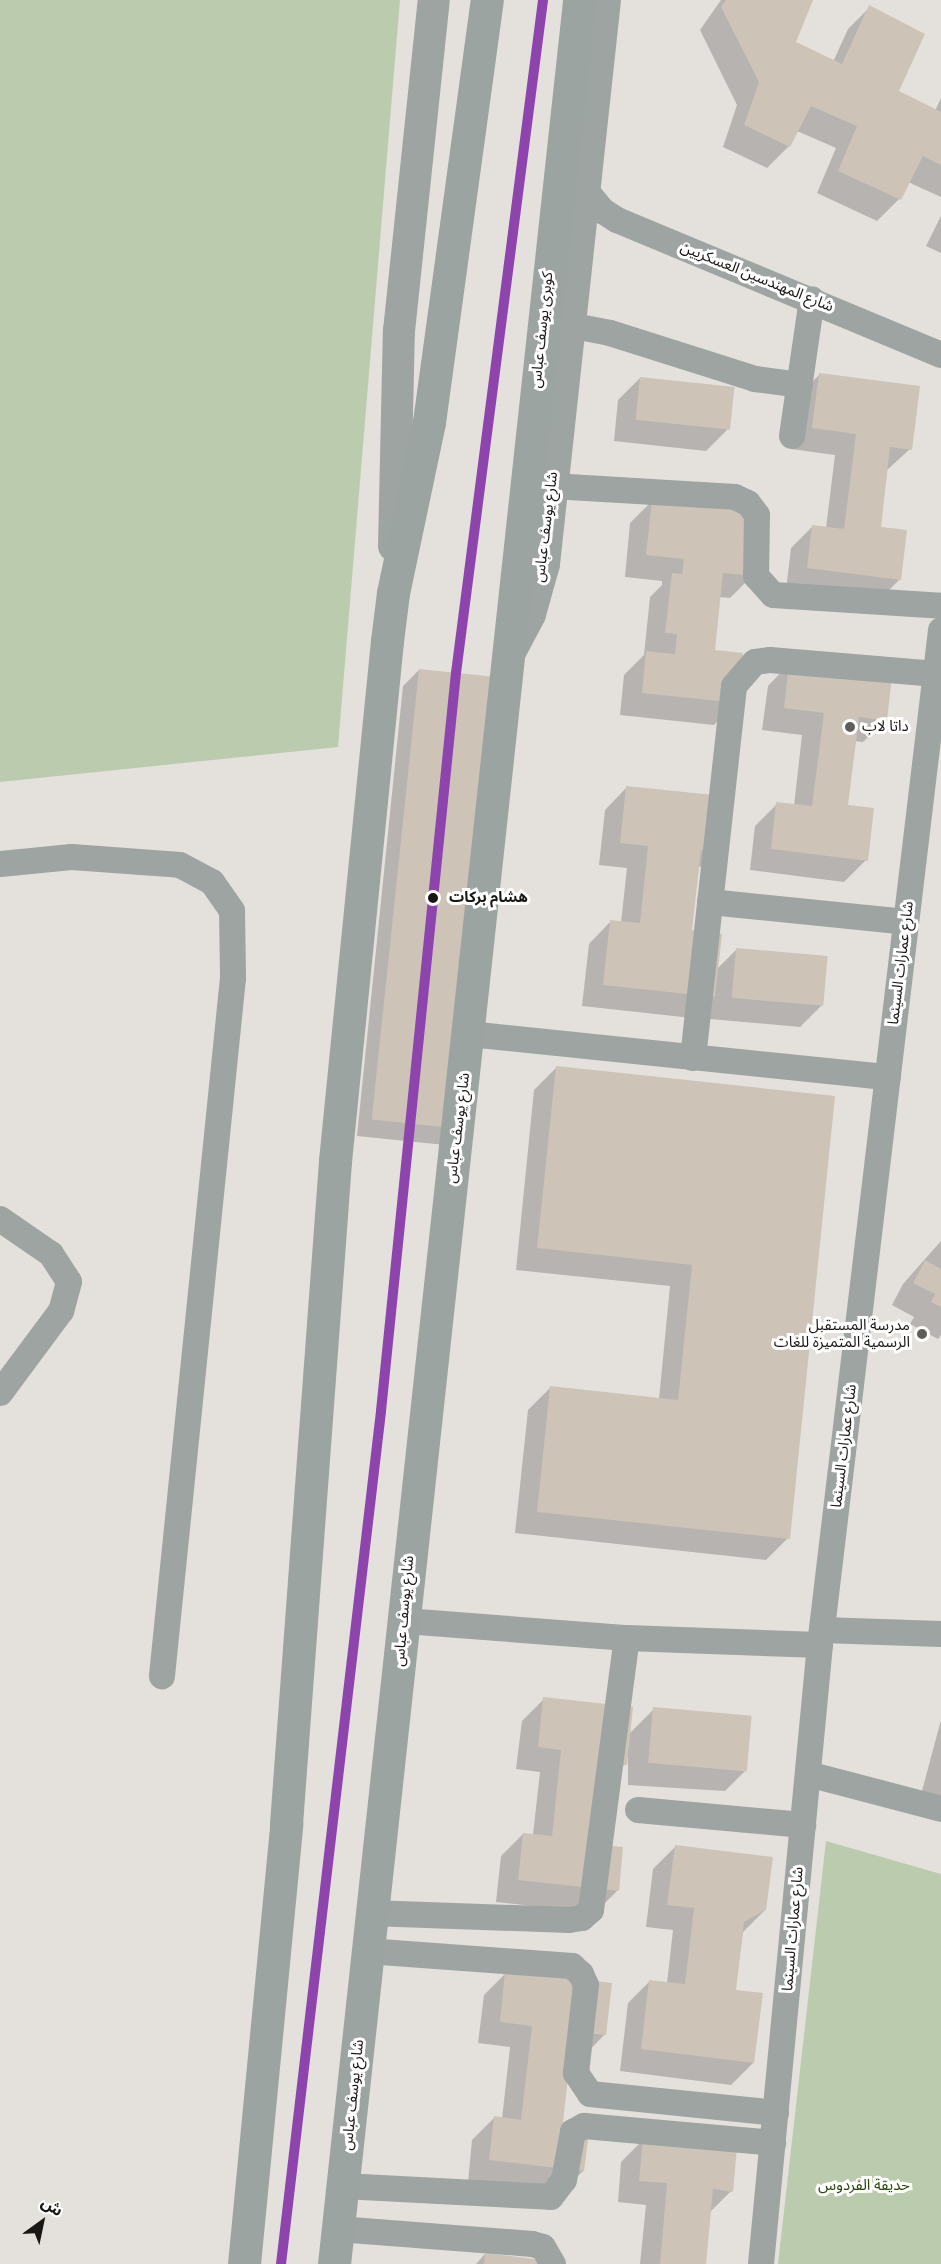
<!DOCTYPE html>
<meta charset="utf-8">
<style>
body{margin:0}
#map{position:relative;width:941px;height:2264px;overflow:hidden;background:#e4e0dc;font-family:"Fira Sans Condensed","Noto Sans Arabic",sans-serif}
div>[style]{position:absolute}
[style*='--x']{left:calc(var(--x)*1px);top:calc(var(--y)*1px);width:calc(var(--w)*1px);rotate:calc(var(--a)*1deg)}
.green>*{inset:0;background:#bbccae}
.shadow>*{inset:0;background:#0003}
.building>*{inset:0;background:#cdc3b6;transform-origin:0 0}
.minor>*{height:26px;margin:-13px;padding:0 13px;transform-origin:13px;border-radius:13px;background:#9da4a2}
.tertiary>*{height:32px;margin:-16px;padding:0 16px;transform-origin:16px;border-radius:16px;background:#9da4a2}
.secondary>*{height:33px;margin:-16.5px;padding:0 16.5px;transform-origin:16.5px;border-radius:16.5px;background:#9ba4a0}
.metro-1>*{height:10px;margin:-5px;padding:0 5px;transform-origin:5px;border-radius:5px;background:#8e44ad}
.dots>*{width:16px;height:16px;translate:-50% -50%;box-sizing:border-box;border:3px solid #fff;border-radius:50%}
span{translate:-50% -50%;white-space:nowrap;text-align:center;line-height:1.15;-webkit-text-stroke:6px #fff;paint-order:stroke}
.street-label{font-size:15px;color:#191714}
.poi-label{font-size:15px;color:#191714}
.left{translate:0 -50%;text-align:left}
.right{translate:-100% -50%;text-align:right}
.stop-label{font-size:15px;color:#191714;font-weight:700}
.park-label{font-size:15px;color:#234508}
.north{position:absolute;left:12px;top:2192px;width:60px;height:60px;-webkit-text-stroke:4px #fff;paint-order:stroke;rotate:33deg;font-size:16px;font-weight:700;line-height:24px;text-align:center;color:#191714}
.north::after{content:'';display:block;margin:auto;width:21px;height:27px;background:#191714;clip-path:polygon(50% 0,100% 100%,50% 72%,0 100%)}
</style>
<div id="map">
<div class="green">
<i style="clip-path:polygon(0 0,400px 0,338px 747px,0 782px)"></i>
<i style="clip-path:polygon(826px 1841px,941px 1874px,941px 2264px,778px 2264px)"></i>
</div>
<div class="shadow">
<i style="clip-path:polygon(721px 0,811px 0,794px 43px,833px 62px,848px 29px,870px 7px,897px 92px,935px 111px,941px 98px,941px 197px,908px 182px,899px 199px,877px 221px,817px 193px,836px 148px,797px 131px,789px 146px,767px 168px,723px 147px,737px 105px,700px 30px)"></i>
<i style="clip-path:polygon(941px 216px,941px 253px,926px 246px)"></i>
<i style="clip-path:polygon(819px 375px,910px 449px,886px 471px,879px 528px,899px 580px,877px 602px,786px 590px,791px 548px,813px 526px,826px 528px,835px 455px,791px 449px,797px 397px)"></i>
<i style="clip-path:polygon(640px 378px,728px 429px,706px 451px,614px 441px,618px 400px)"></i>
<i style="clip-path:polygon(652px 501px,752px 576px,730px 598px,719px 597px,713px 651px,736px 703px,714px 725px,620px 715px,624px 675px,644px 655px,650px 597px,662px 585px,662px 581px,625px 577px,630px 523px)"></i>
<i style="clip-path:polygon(790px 663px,885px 720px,863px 742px,854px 741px,846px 806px,866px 860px,844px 882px,750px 870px,755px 826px,777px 804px,794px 806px,802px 735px,762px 730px,768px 686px)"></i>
<i style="clip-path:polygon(419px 670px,455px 1146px,357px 1136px,403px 686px)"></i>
<i style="clip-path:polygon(627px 787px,732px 799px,705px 866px,697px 867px,691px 932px,717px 969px,736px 950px,822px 1005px,800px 1027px,710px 1019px,712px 998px,692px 1018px,582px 1006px,589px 944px,611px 921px,621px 923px,627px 868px,599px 865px,605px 810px)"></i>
<i style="clip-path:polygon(556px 1068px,834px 1098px,788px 1538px,766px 1560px,515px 1533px,528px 1410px,550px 1388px,659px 1399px,670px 1286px,516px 1270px,534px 1090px)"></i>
<i style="clip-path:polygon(941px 1241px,941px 1335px,938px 1339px,910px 1324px,914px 1317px,892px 1305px,903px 1284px)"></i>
<i style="clip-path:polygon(544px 1699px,629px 1734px,654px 1709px,747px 1769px,725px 1791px,628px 1785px,628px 1736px,625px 1764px,603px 1786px,617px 1891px,595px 1913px,496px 1902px,501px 1856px,523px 1834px,533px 1835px,540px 1772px,516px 1769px,522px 1721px)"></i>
<i style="clip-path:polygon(941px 1720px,941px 1808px,919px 1802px)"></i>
<i style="clip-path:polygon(675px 1847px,765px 1910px,743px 1932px,735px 1991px,753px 2063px,731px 2085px,620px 2071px,628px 2003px,650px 1981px,667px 1983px,673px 1930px,646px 1927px,653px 1869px)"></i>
<i style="clip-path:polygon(506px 1973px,605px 2034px,583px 2057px,569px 2055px,562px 2123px,583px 2171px,561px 2193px,468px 2182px,472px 2140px,494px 2118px,502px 2119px,510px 2047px,478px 2043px,484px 1995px)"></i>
<i style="clip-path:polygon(643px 2140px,731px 2191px,710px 2212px,705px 2264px,640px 2264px,646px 2205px,618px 2202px,621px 2162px)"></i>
<i style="clip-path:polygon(485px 2254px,566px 2264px,476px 2264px)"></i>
</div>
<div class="building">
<i style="clip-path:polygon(726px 0,813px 0,796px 42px,842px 64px,869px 5px,925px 34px,899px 91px,941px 112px,941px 165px,923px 156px,901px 200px,838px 171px,857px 126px,811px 106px,790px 147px,744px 125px,759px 82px,721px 7px)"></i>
<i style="clip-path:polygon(819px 373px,920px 386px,912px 450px,890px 447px,881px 527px,907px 530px,901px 580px,807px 568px,812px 525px,844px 529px,856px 434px,812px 428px)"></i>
<i style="left:640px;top:377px;width:95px;height:43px;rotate:6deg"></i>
<i style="clip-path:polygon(652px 500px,760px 511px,753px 576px,723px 573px,715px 650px,743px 653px,738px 703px,642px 693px,646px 651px,675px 654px,677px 634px,665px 633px,672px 573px,682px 574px,684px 559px,646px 555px)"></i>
<i style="clip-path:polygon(789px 662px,892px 675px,887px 721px,859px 717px,848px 805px,874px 808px,868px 861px,771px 849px,776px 802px,812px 806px,824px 713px,784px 708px)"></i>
<i style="left:419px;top:669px;width:100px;height:453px;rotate:6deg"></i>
<i style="clip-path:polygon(626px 786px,733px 797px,728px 844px,701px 850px,692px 930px,722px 934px,715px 997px,603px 985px,610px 920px,640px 923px,648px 846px,620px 843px)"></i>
<i style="left:736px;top:948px;width:92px;height:50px;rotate:5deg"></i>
<i style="clip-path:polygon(556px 1066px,835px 1096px,790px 1539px,537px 1512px,550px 1386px,678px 1400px,692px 1265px,537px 1248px)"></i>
<i style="clip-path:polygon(925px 1260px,941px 1269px,941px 1307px,931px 1302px,935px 1294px,913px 1283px)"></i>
<i style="clip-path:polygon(543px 1697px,633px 1707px,627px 1765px,599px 1762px,590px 1844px,623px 1847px,619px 1891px,518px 1880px,523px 1833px,552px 1836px,561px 1750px,538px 1747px)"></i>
<i style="left:653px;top:1707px;width:99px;height:56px;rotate:5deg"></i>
<i style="clip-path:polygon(675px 1845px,773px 1857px,766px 1910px,744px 1922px,736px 1990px,763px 1993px,754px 2063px,641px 2049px,649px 1980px,685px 1984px,694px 1908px,667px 1905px)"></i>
<i style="clip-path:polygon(505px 1971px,612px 1983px,606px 2035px,573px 2032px,563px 2122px,590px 2124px,584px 2171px,489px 2160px,494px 2116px,521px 2120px,532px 2026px,500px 2022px)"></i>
<i style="clip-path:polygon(643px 2138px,737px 2147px,733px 2192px,713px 2189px,706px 2264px,660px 2264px,667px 2183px,639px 2181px)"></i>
<i style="clip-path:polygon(485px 2253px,566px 2263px,566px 2264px,484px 2264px)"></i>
</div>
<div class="minor">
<i style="--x:582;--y:186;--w:33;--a:50"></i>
<i style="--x:603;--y:211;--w:17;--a:33"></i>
<i style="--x:617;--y:220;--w:351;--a:22.6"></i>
<i style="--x:569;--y:325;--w:42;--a:11"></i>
<i style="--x:610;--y:333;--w:152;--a:17.6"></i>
<i style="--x:755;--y:379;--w:45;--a:7.6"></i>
<i style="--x:792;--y:436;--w:138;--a:-81.7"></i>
<i style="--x:552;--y:486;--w:183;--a:3.4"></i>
<i style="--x:735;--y:497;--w:14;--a:25"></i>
<i style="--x:748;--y:503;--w:15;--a:53"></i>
<i style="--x:757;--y:515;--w:61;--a:90.9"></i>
<i style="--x:756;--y:576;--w:25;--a:48"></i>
<i style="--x:773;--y:595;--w:168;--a:3.7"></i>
<i style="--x:0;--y:864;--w:72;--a:-5.6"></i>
<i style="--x:72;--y:857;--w:108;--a:4.2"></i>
<i style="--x:180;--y:865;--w:36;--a:28"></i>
<i style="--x:212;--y:882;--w:35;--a:55"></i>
<i style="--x:232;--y:911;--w:67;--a:89.1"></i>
<i style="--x:233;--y:978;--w:702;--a:95.81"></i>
<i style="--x:710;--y:902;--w:197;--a:5.8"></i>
<i style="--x:469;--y:1034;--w:421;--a:5.9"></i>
<i style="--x:693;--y:1058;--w:374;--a:-83.7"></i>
<i style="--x:734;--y:686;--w:32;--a:-49"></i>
<i style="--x:755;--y:662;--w:15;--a:-8"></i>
<i style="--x:770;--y:660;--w:167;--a:4.8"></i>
<i style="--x:0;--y:1219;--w:62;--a:34.5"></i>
<i style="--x:51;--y:1254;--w:33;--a:57"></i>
<i style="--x:69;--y:1282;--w:30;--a:105"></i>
<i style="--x:61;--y:1311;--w:102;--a:126.6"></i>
<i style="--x:405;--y:1621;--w:223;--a:4.4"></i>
<i style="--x:627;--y:1638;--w:193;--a:2.1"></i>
<i style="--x:822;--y:1630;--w:119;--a:1.9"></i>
<i style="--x:808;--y:1774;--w:138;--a:14.7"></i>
<i style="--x:638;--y:1810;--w:166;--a:5.2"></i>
<i style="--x:370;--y:1913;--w:199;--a:2"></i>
<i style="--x:569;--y:1920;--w:13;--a:-9"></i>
<i style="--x:582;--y:1918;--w:12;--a:-42"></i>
<i style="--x:591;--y:1910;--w:274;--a:-82.5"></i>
<i style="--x:367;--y:1951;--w:206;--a:4.2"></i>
<i style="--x:572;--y:1966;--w:12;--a:42"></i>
<i style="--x:581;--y:1974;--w:12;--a:66"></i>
<i style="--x:586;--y:1985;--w:89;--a:96.5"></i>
<i style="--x:576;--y:2073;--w:25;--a:56"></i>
<i style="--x:590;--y:2094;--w:187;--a:5.8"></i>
<i style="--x:343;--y:2186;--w:208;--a:3"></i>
<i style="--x:551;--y:2197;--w:21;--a:-53"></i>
<i style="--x:564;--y:2180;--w:49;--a:-79.4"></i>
<i style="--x:573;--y:2132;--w:13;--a:-29"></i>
<i style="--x:584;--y:2126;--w:190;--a:5.1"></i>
<i style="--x:338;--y:2229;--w:195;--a:4.4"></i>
<i style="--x:532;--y:2244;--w:11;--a:15"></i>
<i style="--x:543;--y:2247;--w:20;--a:60"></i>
<i style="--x:761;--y:2264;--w:622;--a:-84.56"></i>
<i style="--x:820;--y:1645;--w:1022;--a:-83.2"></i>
</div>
<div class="tertiary">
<i style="--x:394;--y:546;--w:215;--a:-88.7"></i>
<i style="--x:399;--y:331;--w:333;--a:-84"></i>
<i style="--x:510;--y:652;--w:43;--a:-62.2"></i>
<i style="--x:530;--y:614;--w:52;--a:-74.4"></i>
<i style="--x:544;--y:564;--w:567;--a:-83.83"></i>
</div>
<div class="secondary">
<i style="--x:244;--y:2264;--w:442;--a:-84.5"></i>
<i style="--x:286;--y:1824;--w:665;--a:-85.77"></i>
<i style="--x:335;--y:1161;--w:523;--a:-84.29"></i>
<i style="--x:387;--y:641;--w:48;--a:-82.9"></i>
<i style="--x:393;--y:593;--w:175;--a:-78.1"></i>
<i style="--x:429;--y:422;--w:426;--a:-82.2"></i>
<i style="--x:334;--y:2264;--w:2277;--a:-83.82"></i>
</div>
<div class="metro-1">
<i style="--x:281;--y:2264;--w:859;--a:-83.31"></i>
<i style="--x:381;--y:1411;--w:742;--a:-84.2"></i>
<i style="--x:456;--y:673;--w:679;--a:-82.63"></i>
</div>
<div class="dots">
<i style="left:850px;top:727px;background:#605d5a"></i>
<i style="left:433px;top:898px;background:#191714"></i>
<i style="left:922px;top:1334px;background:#605d5a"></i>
</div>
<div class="street-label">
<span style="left:757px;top:277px;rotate:22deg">شارع المهندسين العسكريين</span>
<span style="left:542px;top:330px;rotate:-84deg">كوبرى يوسف عباس</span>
<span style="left:546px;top:527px;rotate:-83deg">شارع يوسف عباس</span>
<span style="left:901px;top:963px;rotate:-83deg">شارع عمارات السينما</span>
<span style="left:458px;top:1128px;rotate:-83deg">شارع يوسف عباس</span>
<span style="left:844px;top:1446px;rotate:-83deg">شارع عمارات السينما</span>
<span style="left:404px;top:1611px;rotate:-85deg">شارع يوسف عباس</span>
<span style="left:793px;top:1929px;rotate:-85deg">شارع عمارات السينما</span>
<span style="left:353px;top:2095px;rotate:-84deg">شارع يوسف عباس</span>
</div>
<div class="poi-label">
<span class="left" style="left:862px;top:727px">داتا لاب</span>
<span class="right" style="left:910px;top:1334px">مدرسة المستقبل<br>الرسمية المتميزة للغات</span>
</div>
<div class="stop-label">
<span class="left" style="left:449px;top:898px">هشام بركات</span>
</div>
<div class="park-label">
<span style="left:864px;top:2186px">حديقة الفردوس</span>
</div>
<div class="north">ش</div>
</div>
